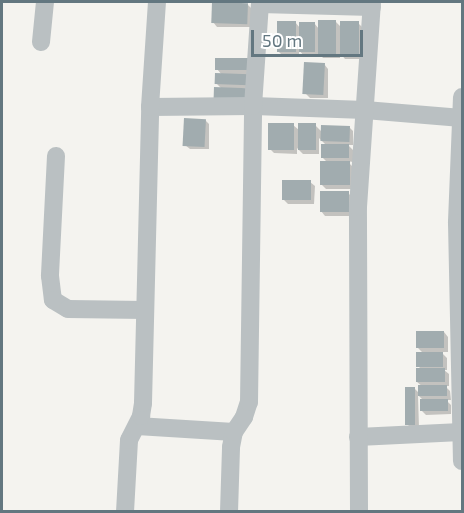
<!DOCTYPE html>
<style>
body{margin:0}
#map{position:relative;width:464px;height:513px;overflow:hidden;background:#f4f3ef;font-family:"Exo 2",sans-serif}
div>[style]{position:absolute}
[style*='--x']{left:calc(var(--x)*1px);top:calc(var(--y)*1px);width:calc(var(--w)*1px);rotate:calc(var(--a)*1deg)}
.shadow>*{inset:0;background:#0003}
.building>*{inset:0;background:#a1acaf;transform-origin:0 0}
.minor>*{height:18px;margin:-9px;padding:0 9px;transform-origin:9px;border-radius:9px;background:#bac0c2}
span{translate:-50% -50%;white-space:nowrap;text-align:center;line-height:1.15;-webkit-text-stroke:6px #fff;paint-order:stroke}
.frame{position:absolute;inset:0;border:3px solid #637780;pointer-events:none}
.scale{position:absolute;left:251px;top:30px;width:112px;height:27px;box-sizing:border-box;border:3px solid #637780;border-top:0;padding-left:8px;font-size:18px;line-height:21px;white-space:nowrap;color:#637780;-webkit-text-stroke:4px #fff;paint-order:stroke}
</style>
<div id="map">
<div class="shadow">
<i style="clip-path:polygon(247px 4px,251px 8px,251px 27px,217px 27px,213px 22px)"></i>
<i style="clip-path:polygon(295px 22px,300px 28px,314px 23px,319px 29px,336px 22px,342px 28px,358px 23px,362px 27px,362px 59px,345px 59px,340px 53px,340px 58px,323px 58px,318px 52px,318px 56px,304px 56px,299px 50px,299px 56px,282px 55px,278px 51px)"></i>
<i style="clip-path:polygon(249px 60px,252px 88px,222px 89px,216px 83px,222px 75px,217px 69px)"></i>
<i style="clip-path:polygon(324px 64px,328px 69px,328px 98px,310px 98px,306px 94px)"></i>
<i style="clip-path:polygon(205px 120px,209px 124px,209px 149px,190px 149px,185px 145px)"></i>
<i style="clip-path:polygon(293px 125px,299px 130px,315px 125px,322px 132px,349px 127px,353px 131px,353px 145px,348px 145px,353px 150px,353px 162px,347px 161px,353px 167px,353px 189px,326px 189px,322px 185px,328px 163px,322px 157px,327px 146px,319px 138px,319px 154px,303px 154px,297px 148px,297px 154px,274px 153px,270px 149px)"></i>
<i style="clip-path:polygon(310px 182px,315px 186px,314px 204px,288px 204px,284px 200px)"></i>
<i style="clip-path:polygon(348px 193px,352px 197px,352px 216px,325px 216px,321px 211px)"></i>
<i style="clip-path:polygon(444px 332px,448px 337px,448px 352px,441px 352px,447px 358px,447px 370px,444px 370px,449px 374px,449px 386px,445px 386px,450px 391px,451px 400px,446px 400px,451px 405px,451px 414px,426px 415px,422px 411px,424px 401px,418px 395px,419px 428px,411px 428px,407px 424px,414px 388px,419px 393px,423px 387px,417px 382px,422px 370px,418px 366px,424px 354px,418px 348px)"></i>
</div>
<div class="building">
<i style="left:212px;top:2px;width:36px;height:21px;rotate:2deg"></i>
<i style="left:318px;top:20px;width:18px;height:34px"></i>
<i style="left:277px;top:21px;width:19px;height:31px"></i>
<i style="left:340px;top:21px;width:19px;height:34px"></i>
<i style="left:299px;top:22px;width:16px;height:30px"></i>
<i style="left:215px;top:58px;width:35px;height:12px"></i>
<i style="left:304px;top:62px;width:21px;height:32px;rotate:3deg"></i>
<i style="left:215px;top:73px;width:34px;height:11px;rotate:2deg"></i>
<i style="left:214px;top:87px;width:34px;height:12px;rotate:2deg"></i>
<i style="left:184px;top:118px;width:22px;height:28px;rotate:3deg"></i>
<i style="left:268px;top:123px;width:26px;height:27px"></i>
<i style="left:298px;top:123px;width:18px;height:27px"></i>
<i style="left:321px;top:125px;width:29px;height:16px;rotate:2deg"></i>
<i style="left:321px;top:144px;width:28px;height:14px"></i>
<i style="left:320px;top:161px;width:30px;height:24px"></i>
<i style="left:282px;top:180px;width:29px;height:20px"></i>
<i style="left:320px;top:191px;width:29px;height:21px"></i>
<i style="left:416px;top:331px;width:28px;height:17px"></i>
<i style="left:416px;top:352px;width:27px;height:15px"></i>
<i style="left:445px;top:368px;width:14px;height:29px;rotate:90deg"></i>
<i style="left:447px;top:385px;width:11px;height:29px;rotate:90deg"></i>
<i style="left:405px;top:387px;width:10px;height:38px"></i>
<i style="left:448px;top:399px;width:12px;height:28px;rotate:90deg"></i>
</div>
<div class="minor">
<i style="--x:260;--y:4;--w:112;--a:1.5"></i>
<i style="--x:41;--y:42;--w:40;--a:-84.3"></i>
<i style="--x:462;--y:97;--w:126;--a:92.3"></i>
<i style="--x:457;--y:223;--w:238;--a:88.8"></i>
<i style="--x:150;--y:107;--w:103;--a:-0.6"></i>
<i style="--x:253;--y:106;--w:112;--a:2"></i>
<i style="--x:365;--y:110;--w:97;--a:4.7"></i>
<i style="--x:56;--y:156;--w:120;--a:92.9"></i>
<i style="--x:50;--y:276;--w:24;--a:83"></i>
<i style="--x:53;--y:300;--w:17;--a:31"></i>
<i style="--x:68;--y:309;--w:77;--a:0.7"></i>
<i style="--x:137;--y:426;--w:97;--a:3.5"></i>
<i style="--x:358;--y:437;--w:103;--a:-2.8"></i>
<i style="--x:125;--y:512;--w:72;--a:-86.8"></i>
<i style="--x:129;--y:440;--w:27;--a:-63"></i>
<i style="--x:141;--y:416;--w:13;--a:-81"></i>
<i style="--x:143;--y:403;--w:296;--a:-88.6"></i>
<i style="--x:150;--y:107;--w:105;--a:-86.2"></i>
<i style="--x:229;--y:512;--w:65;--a:-88.2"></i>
<i style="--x:231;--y:447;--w:15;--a:-79"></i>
<i style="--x:234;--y:432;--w:18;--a:-56"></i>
<i style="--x:244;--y:417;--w:16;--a:-72"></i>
<i style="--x:249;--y:402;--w:296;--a:-89.2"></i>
<i style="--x:253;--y:106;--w:104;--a:-86.1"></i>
<i style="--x:359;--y:512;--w:305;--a:-90.2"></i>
<i style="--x:358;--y:207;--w:205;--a:-86.1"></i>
</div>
<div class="frame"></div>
<div class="scale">50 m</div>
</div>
